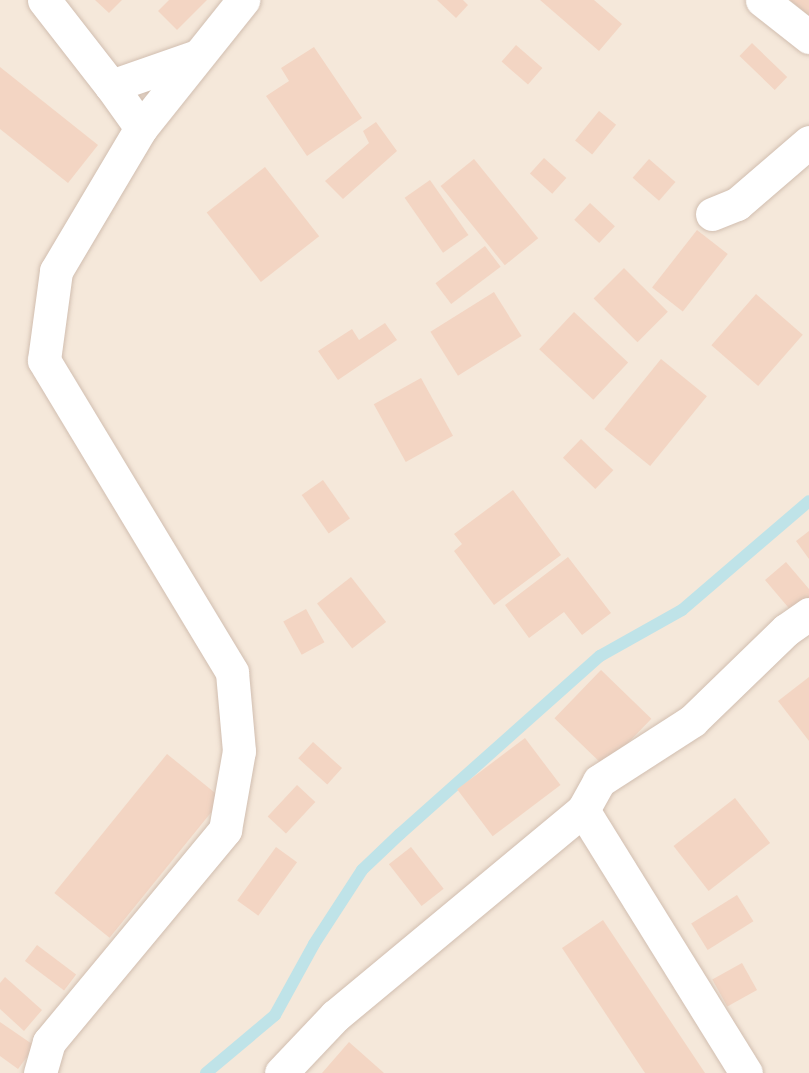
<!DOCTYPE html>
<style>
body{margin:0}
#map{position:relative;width:809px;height:1073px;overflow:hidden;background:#fdf6ec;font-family:"Titillium Web",sans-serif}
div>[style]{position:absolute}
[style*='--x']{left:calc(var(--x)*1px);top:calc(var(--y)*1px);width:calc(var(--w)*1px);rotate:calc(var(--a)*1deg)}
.residential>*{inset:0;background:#f5e8da;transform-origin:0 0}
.stream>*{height:12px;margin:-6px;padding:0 6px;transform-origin:6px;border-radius:6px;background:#bfe3e8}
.building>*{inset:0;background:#f3d5c3;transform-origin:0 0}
.roads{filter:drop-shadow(0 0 2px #d1beb0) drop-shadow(0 0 2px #d1beb0)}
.minor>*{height:33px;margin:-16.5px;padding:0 16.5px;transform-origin:16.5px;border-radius:16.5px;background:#fff}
.tertiary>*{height:33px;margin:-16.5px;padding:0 16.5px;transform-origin:16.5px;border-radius:16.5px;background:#fff}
span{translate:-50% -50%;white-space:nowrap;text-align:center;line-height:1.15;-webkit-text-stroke:6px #fffaf3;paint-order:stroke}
</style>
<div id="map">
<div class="residential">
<i style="left:0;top:0;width:809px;height:1073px"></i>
</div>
<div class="stream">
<i style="--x:206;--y:1073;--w:90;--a:-40"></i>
<i style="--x:275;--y:1015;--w:81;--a:-61.2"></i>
<i style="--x:314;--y:944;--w:88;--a:-57"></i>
<i style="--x:362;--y:870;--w:52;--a:-43.5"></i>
<i style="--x:400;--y:834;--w:268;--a:-41.7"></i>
<i style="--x:600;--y:656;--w:94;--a:-29.3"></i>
<i style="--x:682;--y:610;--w:167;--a:-40.6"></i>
</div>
<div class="building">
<i style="clip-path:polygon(95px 0,122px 0,109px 13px)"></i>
<i style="clip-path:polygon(169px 0,207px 0,177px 30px,158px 11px)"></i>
<i style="clip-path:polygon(437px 0,463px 0,468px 5px,456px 18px)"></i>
<i style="clip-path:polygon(540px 0,594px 0,622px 24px,599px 51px)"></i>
<i style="clip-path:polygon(790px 0,809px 0,809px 16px)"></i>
<i style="left:752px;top:43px;width:49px;height:18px;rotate:44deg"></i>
<i style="left:516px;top:45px;width:35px;height:22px;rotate:41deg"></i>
<i style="clip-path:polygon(314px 47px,362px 118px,307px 156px,266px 96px,289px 81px,281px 68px)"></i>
<i style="clip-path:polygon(0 67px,98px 145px,68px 183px,0 129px)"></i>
<i style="left:599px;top:111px;width:22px;height:38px;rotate:39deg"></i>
<i style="clip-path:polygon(376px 122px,397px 151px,343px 199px,325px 181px,369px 143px,363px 131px)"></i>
<i style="left:544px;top:158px;width:30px;height:21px;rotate:42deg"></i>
<i style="left:474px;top:159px;width:102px;height:43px;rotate:51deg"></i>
<i style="left:649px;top:159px;width:35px;height:25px;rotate:41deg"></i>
<i style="left:265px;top:167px;width:88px;height:74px;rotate:52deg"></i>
<i style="left:430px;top:180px;width:67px;height:31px;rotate:55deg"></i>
<i style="left:590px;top:203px;width:34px;height:23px;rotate:43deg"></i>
<i style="left:697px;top:230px;width:39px;height:73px;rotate:38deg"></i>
<i style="left:485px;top:246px;width:26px;height:62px;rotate:53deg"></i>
<i style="left:624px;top:268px;width:62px;height:43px;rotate:45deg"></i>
<i style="left:494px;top:292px;width:52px;height:75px;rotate:58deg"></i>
<i style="left:756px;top:294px;width:62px;height:68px;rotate:41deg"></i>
<i style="left:574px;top:312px;width:74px;height:51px;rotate:43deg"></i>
<i style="clip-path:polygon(385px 323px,397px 340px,338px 380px,318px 351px,352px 329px,359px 340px)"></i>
<i style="left:661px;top:359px;width:59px;height:90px;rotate:39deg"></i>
<i style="left:421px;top:378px;width:66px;height:54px;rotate:61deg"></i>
<i style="left:581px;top:439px;width:45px;height:26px;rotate:44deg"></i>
<i style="left:323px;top:480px;width:47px;height:26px;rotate:55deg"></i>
<i style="clip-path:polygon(513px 490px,561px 555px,494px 605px,454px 551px,462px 544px,454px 534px)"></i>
<i style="clip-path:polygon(809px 531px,809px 559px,796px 541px)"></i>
<i style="clip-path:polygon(568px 557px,611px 613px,582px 635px,564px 612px,529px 638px,505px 605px)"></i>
<i style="clip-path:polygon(786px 562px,809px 589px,809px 600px,793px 613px,765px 580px)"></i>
<i style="left:351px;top:577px;width:57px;height:43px;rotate:52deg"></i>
<i style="left:306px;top:609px;width:38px;height:26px;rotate:61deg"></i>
<i style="left:601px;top:670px;width:70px;height:67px;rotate:44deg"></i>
<i style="clip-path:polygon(809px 677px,809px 741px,778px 701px)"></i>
<i style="left:525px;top:738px;width:59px;height:85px;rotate:53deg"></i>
<i style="left:313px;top:742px;width:39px;height:22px;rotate:42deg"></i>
<i style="left:167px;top:754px;width:71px;height:179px;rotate:39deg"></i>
<i style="left:297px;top:785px;width:25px;height:43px;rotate:43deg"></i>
<i style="left:735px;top:798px;width:57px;height:78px;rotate:52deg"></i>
<i style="left:276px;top:847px;width:26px;height:66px;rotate:36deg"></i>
<i style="left:411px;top:847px;width:53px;height:28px;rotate:52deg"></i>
<i style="left:737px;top:895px;width:31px;height:54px;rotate:58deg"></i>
<i style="clip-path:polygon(603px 920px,705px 1073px,645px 1073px,562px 948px)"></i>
<i style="left:37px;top:945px;width:49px;height:20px;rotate:37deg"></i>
<i style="left:742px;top:963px;width:31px;height:34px;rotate:61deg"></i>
<i style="clip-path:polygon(5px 977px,42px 1010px,24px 1031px,0 1009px,0 983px)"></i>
<i style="clip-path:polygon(0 1022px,35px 1046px,18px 1069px,0 1056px)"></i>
<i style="clip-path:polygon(349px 1042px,384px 1073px,322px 1073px)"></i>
</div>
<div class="roads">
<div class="minor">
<i style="--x:44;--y:0;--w:109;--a:52.1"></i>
<i style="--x:762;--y:0;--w:60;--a:38.2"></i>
<i style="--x:141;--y:128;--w:52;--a:-125.5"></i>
<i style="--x:111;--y:86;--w:91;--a:-19.2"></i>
<i style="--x:712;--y:214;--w:27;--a:-22"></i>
<i style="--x:737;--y:204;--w:95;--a:-40.7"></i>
<i style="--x:583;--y:810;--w:309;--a:58.2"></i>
<i style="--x:281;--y:1073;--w:79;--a:-46.5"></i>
<i style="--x:335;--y:1016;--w:322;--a:-39.7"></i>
<i style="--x:583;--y:810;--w:33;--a:-61"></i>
<i style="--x:599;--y:781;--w:111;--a:-32.8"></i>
<i style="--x:692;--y:721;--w:131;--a:-44.1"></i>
<i style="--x:786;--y:630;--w:28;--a:-35"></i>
</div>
<div class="tertiary">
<i style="--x:40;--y:1073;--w:32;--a:-74"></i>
<i style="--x:49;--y:1042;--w:276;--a:-50.3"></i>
<i style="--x:225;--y:830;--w:80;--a:-80"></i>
<i style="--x:239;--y:751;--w:79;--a:-95.1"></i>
<i style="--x:232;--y:672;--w:364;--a:-121.1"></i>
<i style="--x:44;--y:360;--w:90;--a:-82.3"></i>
<i style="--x:56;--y:271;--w:166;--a:-59.3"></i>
<i style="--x:141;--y:128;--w:164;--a:-51.4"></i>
</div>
</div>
</div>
